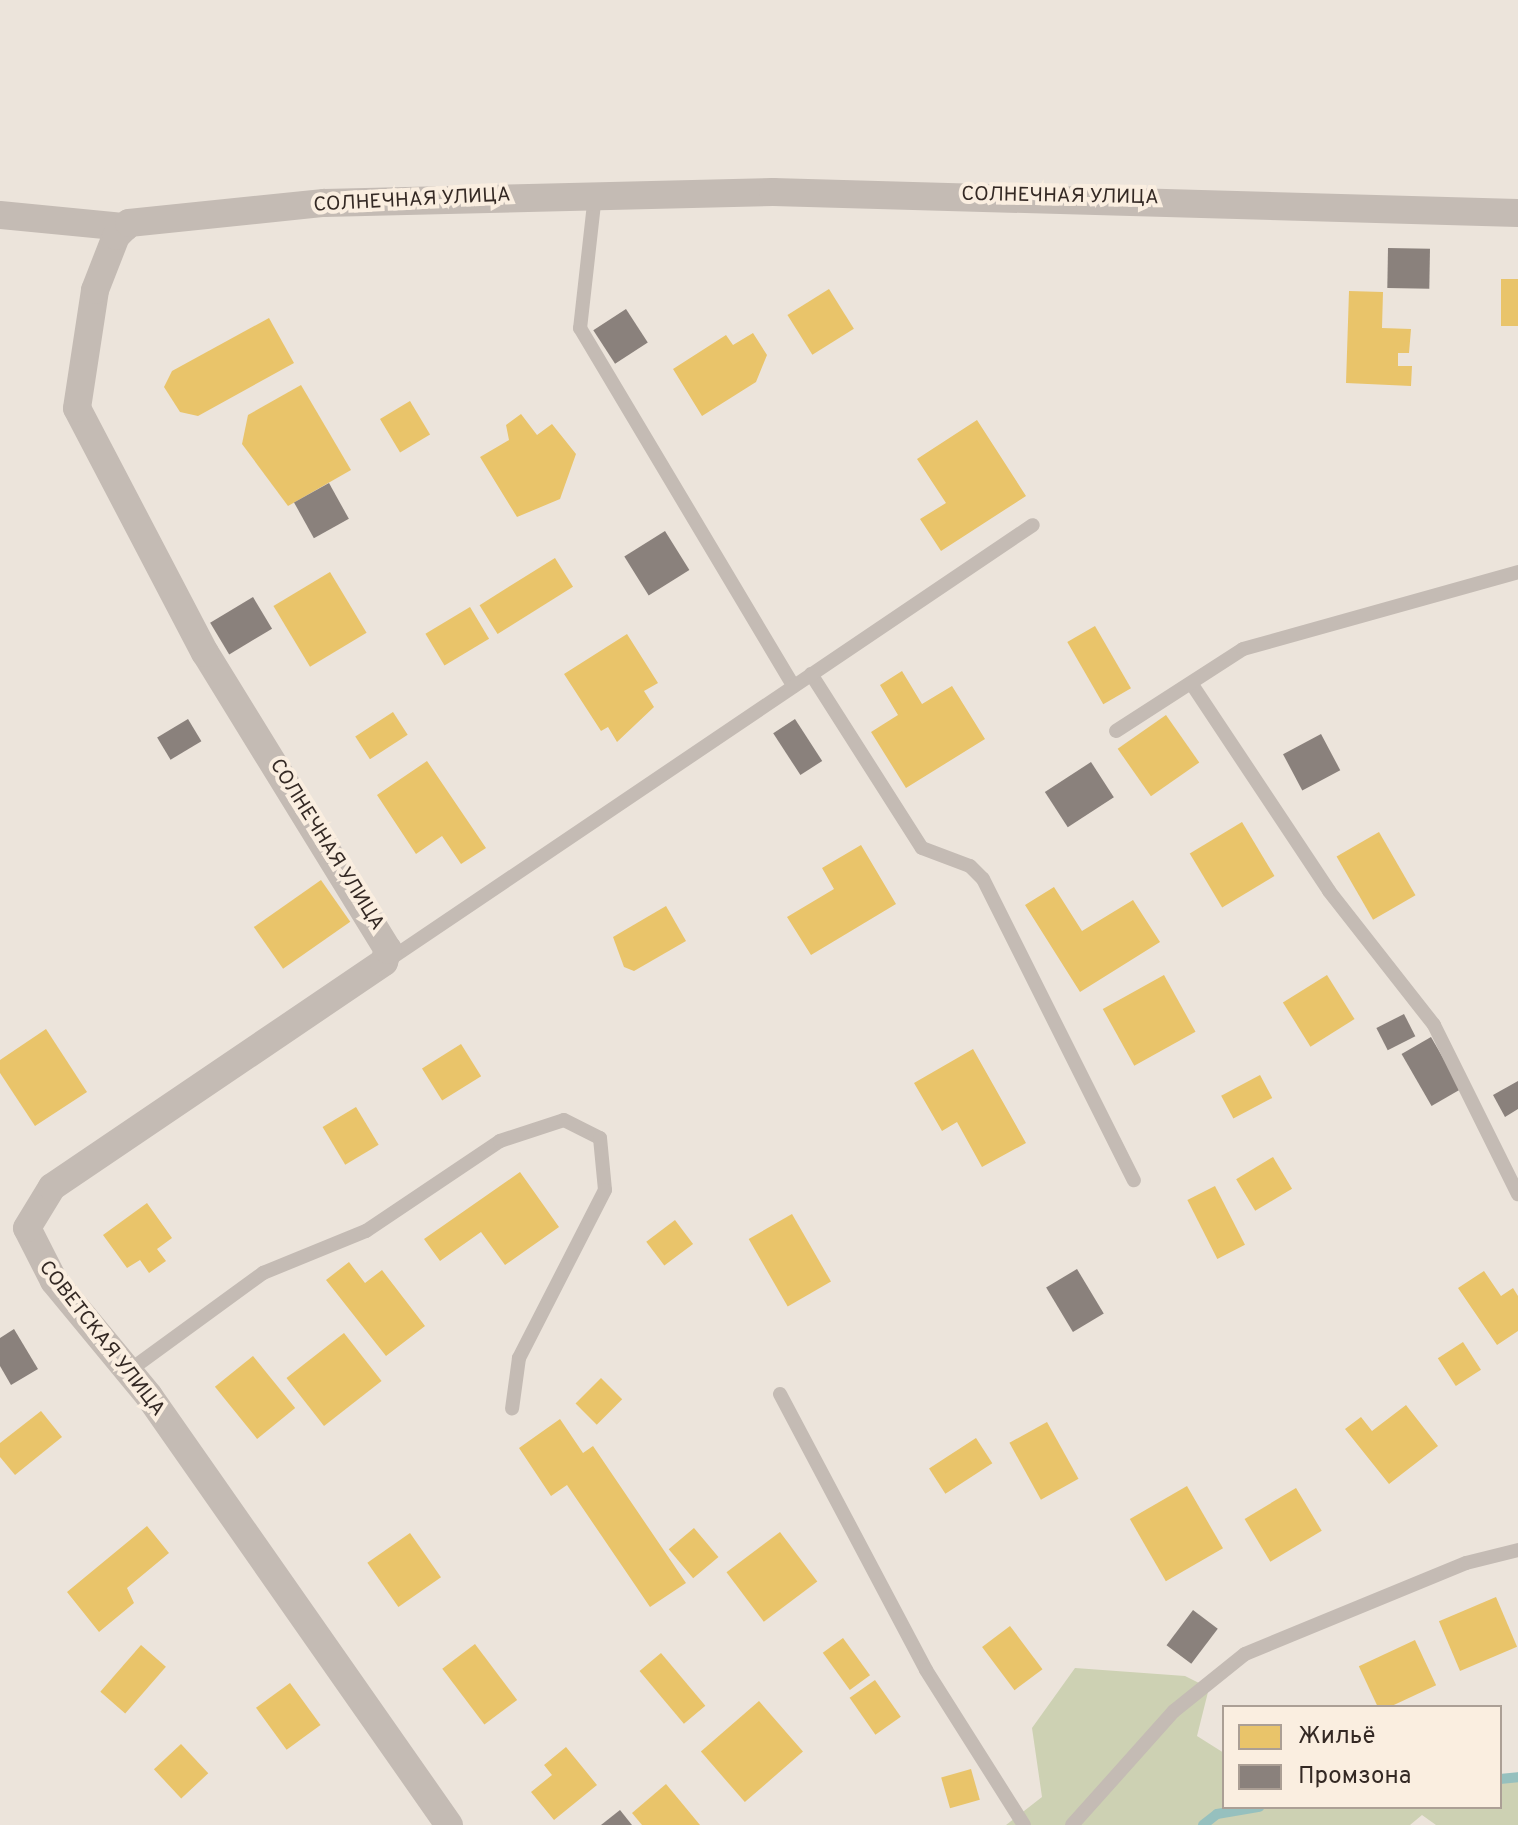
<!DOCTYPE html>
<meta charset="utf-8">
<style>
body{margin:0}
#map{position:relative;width:1518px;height:1825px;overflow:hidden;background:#ece4db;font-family:Overpass,sans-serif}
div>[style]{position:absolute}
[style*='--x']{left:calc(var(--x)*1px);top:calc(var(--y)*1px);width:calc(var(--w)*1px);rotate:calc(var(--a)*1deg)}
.green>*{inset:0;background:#cdd1b3}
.homes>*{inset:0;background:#e9c46a;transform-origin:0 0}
.industry>*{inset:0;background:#8a817c;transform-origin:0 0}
.stream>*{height:10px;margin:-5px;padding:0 5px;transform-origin:5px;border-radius:5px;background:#96c0be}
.service>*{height:14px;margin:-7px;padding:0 7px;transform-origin:7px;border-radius:7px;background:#c4bbb4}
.minor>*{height:28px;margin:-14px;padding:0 14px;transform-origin:14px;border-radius:14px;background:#c4bbb4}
span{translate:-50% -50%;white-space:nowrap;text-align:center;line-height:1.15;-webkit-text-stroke:8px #faeee0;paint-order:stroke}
.street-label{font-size:20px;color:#342924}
.legend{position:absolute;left:1222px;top:1705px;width:280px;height:104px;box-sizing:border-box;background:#faeee0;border:2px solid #ab9f95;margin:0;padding:10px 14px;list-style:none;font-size:24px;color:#342924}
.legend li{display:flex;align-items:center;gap:16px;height:40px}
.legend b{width:40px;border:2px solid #ab9f95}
</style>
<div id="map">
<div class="green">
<i style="clip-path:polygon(1075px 1668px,1185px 1676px,1209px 1688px,1197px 1736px,1224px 1753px,1224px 1807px,1500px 1807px,1500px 1776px,1518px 1779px,1518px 1825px,1436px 1825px,1422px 1815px,1410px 1825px,1006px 1825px,1042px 1797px,1032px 1728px)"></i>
</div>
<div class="homes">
<i style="left:1501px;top:279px;width:17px;height:47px"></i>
<i style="left:829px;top:289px;width:47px;height:49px;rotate:58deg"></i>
<i style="clip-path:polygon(1349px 291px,1383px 292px,1382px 328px,1411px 329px,1409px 353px,1398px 353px,1398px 366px,1412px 366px,1411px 386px,1346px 383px)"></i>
<i style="clip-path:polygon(269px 318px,294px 363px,198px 416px,180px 412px,164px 387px,172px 371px)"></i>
<i style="clip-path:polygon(753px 333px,767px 355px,756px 382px,702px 416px,673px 369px,726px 335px,733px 345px)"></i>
<i style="clip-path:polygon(301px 385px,351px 470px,288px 506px,242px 444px,248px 415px)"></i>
<i style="left:410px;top:401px;width:39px;height:35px;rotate:59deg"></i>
<i style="clip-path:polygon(521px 414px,537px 435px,552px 424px,576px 454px,560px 499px,517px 517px,480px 457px,509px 440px,506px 425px)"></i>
<i style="clip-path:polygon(977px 420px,1026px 496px,941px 551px,920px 519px,946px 503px,917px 459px)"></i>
<i style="left:555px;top:558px;width:34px;height:89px;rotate:58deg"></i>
<i style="left:330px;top:572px;width:71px;height:66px;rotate:59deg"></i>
<i style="left:470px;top:607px;width:37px;height:52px;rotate:59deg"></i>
<i style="left:1095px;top:626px;width:72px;height:32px;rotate:60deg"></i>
<i style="clip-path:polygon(627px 634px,658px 683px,644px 691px,654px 707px,617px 742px,608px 727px,601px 731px,564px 674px)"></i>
<i style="clip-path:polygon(902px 671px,922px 704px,952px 686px,985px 739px,906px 788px,871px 732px,898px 715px,880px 685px)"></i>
<i style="left:393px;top:712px;width:27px;height:45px;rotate:57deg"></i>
<i style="left:1166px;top:715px;width:58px;height:59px;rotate:55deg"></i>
<i style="clip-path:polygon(427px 761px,486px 848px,461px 864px,442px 836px,416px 854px,377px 795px)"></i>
<i style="left:1242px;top:822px;width:63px;height:61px;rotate:59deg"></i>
<i style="left:1379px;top:832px;width:73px;height:49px;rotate:60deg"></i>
<i style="clip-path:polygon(861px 845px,896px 904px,811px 955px,787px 917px,834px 889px,822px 868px)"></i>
<i style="left:321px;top:880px;width:51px;height:82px;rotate:55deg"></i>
<i style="clip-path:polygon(1054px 887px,1082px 931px,1133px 900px,1160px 942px,1080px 992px,1025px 905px)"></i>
<i style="clip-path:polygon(666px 906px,686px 941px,634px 971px,624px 967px,613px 937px)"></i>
<i style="left:1164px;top:975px;width:65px;height:70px;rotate:61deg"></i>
<i style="left:1327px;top:975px;width:52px;height:52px;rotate:58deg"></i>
<i style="clip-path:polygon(46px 1029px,87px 1092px,35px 1126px,0 1073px,0 1060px)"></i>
<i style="left:461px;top:1044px;width:38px;height:46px;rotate:58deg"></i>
<i style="clip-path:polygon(973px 1049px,1026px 1143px,982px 1167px,957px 1122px,942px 1131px,914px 1083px)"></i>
<i style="left:1260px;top:1075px;width:26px;height:44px;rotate:62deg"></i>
<i style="left:356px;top:1107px;width:44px;height:39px;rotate:59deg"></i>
<i style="left:1273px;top:1157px;width:37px;height:43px;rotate:59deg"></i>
<i style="clip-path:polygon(520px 1172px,559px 1227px,505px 1265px,481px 1232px,440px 1261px,424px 1239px)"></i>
<i style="left:1215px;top:1186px;width:66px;height:31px;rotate:63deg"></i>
<i style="clip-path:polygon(147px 1203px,172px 1238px,157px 1249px,166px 1261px,149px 1273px,140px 1260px,127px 1268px,103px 1235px)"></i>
<i style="left:792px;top:1214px;width:78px;height:50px;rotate:60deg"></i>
<i style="left:675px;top:1220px;width:30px;height:36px;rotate:53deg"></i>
<i style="clip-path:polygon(349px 1262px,365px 1283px,382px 1270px,425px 1326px,386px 1356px,326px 1280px)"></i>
<i style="clip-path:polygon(1484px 1271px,1501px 1296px,1513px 1288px,1518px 1296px,1518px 1331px,1497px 1345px,1458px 1288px)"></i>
<i style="left:344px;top:1333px;width:61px;height:73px;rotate:52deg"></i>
<i style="left:1463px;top:1342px;width:33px;height:30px;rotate:57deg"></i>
<i style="left:253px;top:1356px;width:67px;height:49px;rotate:51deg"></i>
<i style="left:601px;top:1378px;width:30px;height:36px;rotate:45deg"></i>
<i style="clip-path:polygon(1406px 1405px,1438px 1446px,1389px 1484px,1345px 1429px,1361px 1417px,1372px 1431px)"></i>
<i style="clip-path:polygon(41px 1411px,62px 1437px,15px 1475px,0 1457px,0 1443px)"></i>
<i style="clip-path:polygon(560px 1419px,583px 1453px,593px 1446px,686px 1583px,650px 1607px,567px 1485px,551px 1496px,519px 1448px)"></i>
<i style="left:1047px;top:1422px;width:65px;height:43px;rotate:61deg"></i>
<i style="left:976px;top:1438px;width:30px;height:56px;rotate:57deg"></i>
<i style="left:1187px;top:1486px;width:72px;height:66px;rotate:60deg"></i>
<i style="left:1296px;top:1488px;width:50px;height:60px;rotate:59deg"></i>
<i style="clip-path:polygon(147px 1526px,169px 1553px,127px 1588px,134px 1603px,99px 1632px,67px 1592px)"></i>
<i style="left:694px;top:1528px;width:38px;height:33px;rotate:50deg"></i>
<i style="left:780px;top:1532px;width:62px;height:67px;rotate:53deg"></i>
<i style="left:410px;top:1533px;width:54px;height:52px;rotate:55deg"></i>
<i style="left:1496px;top:1597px;width:54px;height:62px;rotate:67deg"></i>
<i style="left:1010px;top:1626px;width:54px;height:35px;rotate:53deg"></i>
<i style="left:843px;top:1638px;width:46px;height:25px;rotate:54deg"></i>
<i style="left:1415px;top:1640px;width:50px;height:62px;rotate:65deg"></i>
<i style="left:475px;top:1644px;width:70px;height:41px;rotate:53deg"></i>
<i style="left:141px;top:1645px;width:33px;height:62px;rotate:41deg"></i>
<i style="left:661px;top:1653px;width:69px;height:28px;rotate:50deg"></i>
<i style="left:875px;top:1680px;width:45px;height:31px;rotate:55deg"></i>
<i style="left:290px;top:1683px;width:52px;height:42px;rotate:54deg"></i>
<i style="left:759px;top:1701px;width:67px;height:77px;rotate:49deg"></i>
<i style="left:181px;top:1744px;width:40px;height:37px;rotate:47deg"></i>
<i style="clip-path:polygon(566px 1747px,597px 1785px,554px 1820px,531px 1792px,552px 1775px,544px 1765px)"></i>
<i style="left:971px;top:1769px;width:32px;height:31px;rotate:74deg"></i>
<i style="clip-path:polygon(666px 1784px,700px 1825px,642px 1825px,632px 1813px)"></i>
</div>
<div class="industry">
<i style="left:1388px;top:248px;width:42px;height:40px;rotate:1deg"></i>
<i style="left:626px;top:309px;width:40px;height:39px;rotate:57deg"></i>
<i style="left:329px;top:483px;width:41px;height:40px;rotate:61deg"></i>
<i style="left:665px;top:531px;width:46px;height:48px;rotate:58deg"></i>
<i style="left:253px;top:597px;width:37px;height:50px;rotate:59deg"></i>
<i style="left:188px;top:719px;width:26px;height:36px;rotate:59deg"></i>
<i style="left:795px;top:719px;width:50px;height:26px;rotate:57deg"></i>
<i style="left:1321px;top:734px;width:41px;height:43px;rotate:62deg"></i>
<i style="left:1091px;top:762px;width:42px;height:55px;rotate:57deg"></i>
<i style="left:1404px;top:1014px;width:25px;height:31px;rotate:63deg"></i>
<i style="left:1431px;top:1037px;width:60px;height:34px;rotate:60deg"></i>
<i style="clip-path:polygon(1518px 1081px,1518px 1109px,1505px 1117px,1493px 1095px)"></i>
<i style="left:1077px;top:1269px;width:52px;height:36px;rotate:59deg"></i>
<i style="clip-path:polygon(14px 1329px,38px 1369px,11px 1385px,0 1366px,0 1338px)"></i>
<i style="left:1193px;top:1610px;width:31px;height:44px;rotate:37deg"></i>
<i style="clip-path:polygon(620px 1810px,632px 1825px,601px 1825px)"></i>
</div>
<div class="stream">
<i style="--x:1500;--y:1779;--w:18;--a:-6"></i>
<i style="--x:1203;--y:1825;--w:18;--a:-38"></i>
<i style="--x:1217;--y:1814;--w:43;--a:-9.5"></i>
</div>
<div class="service">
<i style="--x:595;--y:195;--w:134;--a:96.4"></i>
<i style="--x:580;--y:328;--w:417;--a:59.2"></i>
<i style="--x:811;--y:674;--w:206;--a:57.5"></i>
<i style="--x:922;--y:848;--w:51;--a:20.6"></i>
<i style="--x:970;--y:866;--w:18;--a:45"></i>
<i style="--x:983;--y:879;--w:337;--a:63.4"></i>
<i style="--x:1193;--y:686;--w:246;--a:56.4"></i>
<i style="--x:1329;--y:891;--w:170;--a:51.9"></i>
<i style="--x:1434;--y:1025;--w:189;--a:63.6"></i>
<i style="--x:1116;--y:731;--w:151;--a:-32.8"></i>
<i style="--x:1243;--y:649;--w:286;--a:-15.6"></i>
<i style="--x:387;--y:961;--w:779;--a:-34.02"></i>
<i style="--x:130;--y:1370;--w:165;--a:-36.1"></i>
<i style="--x:263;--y:1273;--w:111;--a:-22.2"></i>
<i style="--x:366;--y:1231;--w:161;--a:-33.9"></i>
<i style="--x:500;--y:1141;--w:67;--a:-18.2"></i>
<i style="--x:564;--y:1120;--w:40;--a:26.6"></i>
<i style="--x:600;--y:1138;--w:52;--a:84.5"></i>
<i style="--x:605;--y:1190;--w:189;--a:117.1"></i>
<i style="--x:519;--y:1358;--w:51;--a:97.8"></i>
<i style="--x:780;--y:1394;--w:312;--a:62.1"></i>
<i style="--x:926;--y:1670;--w:183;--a:57.7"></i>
<i style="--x:1072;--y:1825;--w:153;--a:-48.2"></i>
<i style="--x:1174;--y:1711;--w:91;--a:-38.8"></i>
<i style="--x:1245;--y:1654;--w:239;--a:-22.4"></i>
<i style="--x:1466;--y:1563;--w:54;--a:-14"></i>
</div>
<div class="minor">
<i style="--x:0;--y:215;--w:126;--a:5.5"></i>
<i style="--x:449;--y:1825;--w:523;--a:-124.97"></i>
<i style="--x:149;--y:1396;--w:149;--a:-129.6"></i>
<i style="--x:54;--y:1281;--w:59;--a:-117"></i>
<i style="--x:27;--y:1228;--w:48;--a:-58.6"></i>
<i style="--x:52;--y:1187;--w:401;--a:-34.1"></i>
<i style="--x:384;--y:962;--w:13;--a:-72"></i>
<i style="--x:388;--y:950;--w:349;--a:-121.6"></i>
<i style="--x:205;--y:653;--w:276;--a:-117.6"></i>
<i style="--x:77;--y:408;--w:119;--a:-81.3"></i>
<i style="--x:95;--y:290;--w:58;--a:-68.7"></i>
<i style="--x:116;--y:236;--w:18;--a:-45"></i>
<i style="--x:129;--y:223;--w:196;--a:-5.9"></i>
<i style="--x:324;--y:203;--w:449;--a:-1.4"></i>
<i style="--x:773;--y:192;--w:745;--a:1.61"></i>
</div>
<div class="street-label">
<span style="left:1060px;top:197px;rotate:1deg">СОЛНЕЧНАЯ УЛИЦА</span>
<span style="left:412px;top:201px;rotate:-3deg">СОЛНЕЧНАЯ УЛИЦА</span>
<span style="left:326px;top:845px;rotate:58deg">СОЛНЕЧНАЯ УЛИЦА</span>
<span style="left:101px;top:1339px;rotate:52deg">СОВЕТСКАЯ УЛИЦА</span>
</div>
<ul class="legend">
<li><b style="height:22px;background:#e9c46a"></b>Жильё</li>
<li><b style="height:22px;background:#8a817c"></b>Промзона</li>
</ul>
</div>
